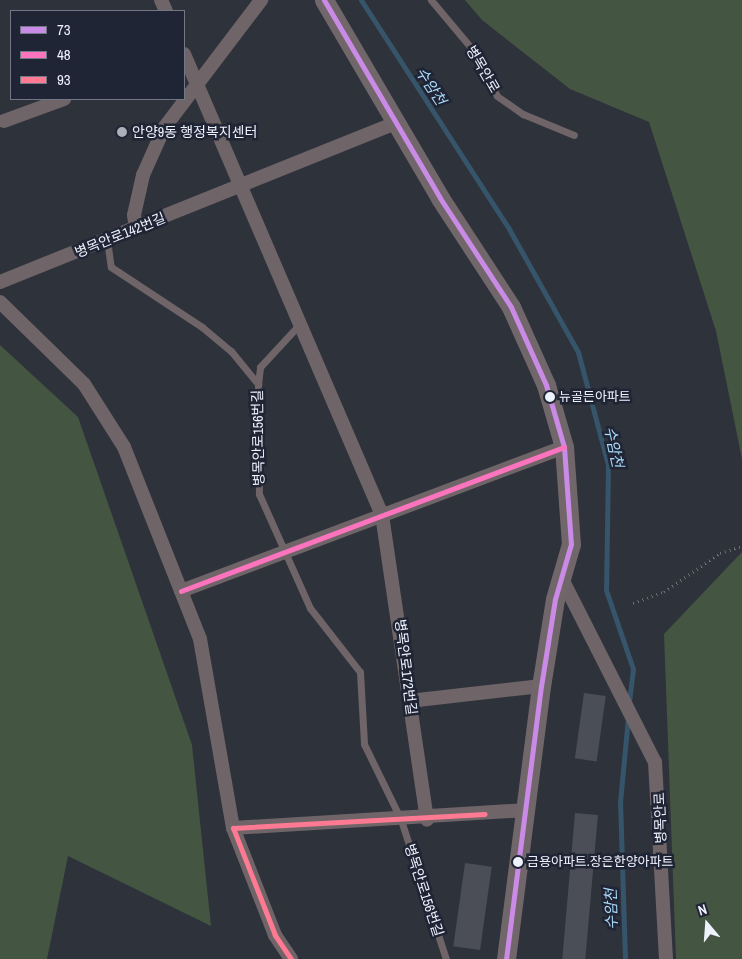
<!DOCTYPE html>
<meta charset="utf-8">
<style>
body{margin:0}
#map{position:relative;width:742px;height:959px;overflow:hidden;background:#2e323b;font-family:"Archivo Narrow","Noto Sans KR",sans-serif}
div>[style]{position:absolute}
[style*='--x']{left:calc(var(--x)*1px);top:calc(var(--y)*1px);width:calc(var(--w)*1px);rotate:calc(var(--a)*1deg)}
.green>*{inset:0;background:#445541}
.stream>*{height:5px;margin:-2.5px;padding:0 2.5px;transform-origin:2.5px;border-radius:2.5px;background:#36556a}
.building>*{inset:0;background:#4b4e56;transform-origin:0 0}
.path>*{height:3px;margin-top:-1.5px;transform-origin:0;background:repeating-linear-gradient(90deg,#726d71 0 1px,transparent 0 5px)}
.lane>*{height:7px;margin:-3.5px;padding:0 3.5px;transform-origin:3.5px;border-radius:3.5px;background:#6f6467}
.street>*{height:14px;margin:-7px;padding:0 7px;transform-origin:7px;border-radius:7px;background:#6f6467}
.secondary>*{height:19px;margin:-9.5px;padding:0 9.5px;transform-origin:9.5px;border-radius:9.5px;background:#71676b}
.bus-1>*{height:5px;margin:-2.5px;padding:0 2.5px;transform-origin:2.5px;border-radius:2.5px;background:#ca8be6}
.bus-2>*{height:5px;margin:-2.5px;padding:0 2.5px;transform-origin:2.5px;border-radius:2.5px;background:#fc73be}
.bus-3>*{height:5px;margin:-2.5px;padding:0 2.5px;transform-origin:2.5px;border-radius:2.5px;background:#fe7a93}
.dots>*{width:14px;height:14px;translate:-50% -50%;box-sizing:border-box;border:2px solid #202535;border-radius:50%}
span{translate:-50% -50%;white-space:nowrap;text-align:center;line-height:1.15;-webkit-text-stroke:5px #202535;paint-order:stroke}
.bus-label{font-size:13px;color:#eef2fd}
.left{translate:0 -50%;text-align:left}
.street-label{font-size:14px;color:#eef2fd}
.poi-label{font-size:14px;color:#eef2fd}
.water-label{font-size:15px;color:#abdbfa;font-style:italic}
.legend{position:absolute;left:10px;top:10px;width:175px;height:90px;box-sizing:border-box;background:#202535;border:1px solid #727785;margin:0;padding:6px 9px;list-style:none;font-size:15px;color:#eef2fd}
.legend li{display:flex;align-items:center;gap:10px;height:25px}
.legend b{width:25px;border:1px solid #727785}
.north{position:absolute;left:682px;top:899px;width:50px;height:50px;-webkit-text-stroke:4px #202535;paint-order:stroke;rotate:342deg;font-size:14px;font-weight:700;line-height:20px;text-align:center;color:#eef2fd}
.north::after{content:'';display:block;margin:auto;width:18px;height:22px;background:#eef2fd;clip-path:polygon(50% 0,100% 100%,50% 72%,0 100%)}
</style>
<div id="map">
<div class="green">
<i style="clip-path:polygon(465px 0,742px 0,742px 459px,716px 331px,649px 122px,570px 89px,482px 20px)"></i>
<i style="clip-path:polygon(0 345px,78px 417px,192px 745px,211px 926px,68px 856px,47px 959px,0 959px)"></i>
<i style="clip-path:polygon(742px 552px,742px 959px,676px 959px,664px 634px)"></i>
</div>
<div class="stream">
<i style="--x:361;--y:0;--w:273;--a:57.1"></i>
<i style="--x:509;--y:229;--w:141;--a:60.7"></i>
<i style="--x:578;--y:352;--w:117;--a:75.1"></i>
<i style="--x:608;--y:465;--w:125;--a:90.9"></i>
<i style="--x:606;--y:590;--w:83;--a:71.1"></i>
<i style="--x:633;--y:669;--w:35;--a:97"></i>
<i style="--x:625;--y:959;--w:157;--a:-91.8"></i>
<i style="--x:620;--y:802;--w:85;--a:-84.6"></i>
</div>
<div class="building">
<i style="left:584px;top:693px;width:22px;height:66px;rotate:8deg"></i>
<i style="left:575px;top:813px;width:23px;height:147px;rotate:5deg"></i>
<i style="left:465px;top:863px;width:27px;height:84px;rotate:8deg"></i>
</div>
<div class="path">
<i style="--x:633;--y:603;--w:33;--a:-20"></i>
<i style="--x:664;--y:592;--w:68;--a:-34.9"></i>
<i style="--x:720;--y:553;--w:23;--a:-18"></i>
</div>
<div class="lane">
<i style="--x:431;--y:0;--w:73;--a:50"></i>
<i style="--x:478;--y:56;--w:44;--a:64.6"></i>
<i style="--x:497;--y:96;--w:32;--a:35"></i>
<i style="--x:523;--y:114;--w:55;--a:22.4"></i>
<i style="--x:107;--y:240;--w:27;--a:82"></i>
<i style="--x:111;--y:267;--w:109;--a:33.4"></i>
<i style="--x:202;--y:327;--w:38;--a:40"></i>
<i style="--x:231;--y:351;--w:43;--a:50.7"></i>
<i style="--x:258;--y:384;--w:110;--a:89.5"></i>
<i style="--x:259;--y:494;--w:125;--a:65.9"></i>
<i style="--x:310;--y:608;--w:81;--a:52"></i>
<i style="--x:360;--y:672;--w:72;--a:86.8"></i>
<i style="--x:364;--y:744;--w:85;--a:64"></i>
<i style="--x:401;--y:820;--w:146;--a:72.1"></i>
<i style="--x:258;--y:384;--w:17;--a:-83"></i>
<i style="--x:260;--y:367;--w:56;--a:-47.2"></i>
</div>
<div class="street">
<i style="--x:161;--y:0;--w:12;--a:66"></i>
<i style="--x:184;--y:54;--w:502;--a:66.76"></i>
<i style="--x:382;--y:515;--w:308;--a:81.6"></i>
<i style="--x:4;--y:121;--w:64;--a:-20.1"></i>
<i style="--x:136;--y:228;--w:13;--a:-99"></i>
<i style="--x:134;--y:215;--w:41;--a:-77.3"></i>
<i style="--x:143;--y:175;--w:51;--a:-65.9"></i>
<i style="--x:164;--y:128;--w:161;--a:-52.8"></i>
<i style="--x:0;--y:282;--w:427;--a:-21.9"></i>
<i style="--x:0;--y:302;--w:117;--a:44.3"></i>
<i style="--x:84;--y:384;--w:75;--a:57.6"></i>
<i style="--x:124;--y:447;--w:206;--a:68.4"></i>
<i style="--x:200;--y:639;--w:192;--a:80.1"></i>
<i style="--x:562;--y:579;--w:205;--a:63.1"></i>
<i style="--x:655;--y:762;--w:197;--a:86.8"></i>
<i style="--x:181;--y:591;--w:409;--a:-20.6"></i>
<i style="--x:409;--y:701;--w:133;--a:-6.5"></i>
<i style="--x:291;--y:959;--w:29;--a:-124"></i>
<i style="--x:275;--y:935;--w:115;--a:-111.4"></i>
<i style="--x:233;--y:828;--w:294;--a:-3.5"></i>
</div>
<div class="secondary">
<i style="--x:324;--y:0;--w:229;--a:59.6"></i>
<i style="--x:440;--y:198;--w:130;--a:56.9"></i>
<i style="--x:511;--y:307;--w:85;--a:65.8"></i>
<i style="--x:546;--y:385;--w:65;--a:73.8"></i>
<i style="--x:564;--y:447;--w:97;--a:85.9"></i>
<i style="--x:571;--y:544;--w:57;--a:106.2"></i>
<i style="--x:555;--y:599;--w:88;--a:99.1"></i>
<i style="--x:541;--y:686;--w:275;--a:97.3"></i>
</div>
<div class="bus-1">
<i style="--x:324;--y:0;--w:229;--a:59.6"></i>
<i style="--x:440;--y:198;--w:130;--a:56.9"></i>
<i style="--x:511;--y:307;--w:85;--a:65.8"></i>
<i style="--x:546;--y:385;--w:65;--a:73.8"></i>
<i style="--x:564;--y:447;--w:97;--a:85.9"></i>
<i style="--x:571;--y:544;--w:57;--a:106.2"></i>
<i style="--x:555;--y:599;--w:88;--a:99.1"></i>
<i style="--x:541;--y:686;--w:275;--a:97.3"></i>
</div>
<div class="bus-2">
<i style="--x:181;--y:591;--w:409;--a:-20.6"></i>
</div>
<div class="bus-3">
<i style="--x:291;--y:959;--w:29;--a:-124"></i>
<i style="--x:275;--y:935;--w:115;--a:-111.4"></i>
<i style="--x:233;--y:828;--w:252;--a:-3.2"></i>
</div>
<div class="dots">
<i style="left:122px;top:132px;background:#abafb9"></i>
<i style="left:550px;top:397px;background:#eef2fd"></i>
<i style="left:518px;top:862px;background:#eef2fd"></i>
</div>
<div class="bus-label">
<span class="left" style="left:559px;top:397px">뉴골든아파트</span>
<span class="left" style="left:527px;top:862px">금용아파트.장은한양아파트</span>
</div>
<div class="street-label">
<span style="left:483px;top:69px;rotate:60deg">병목안로</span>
<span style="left:120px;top:235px;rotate:-22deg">병목안로142번길</span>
<span style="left:258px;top:438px;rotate:-91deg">병목안로156번길</span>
<span style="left:406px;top:667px;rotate:83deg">병목안로172번길</span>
<span style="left:660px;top:818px;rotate:-92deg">병목안로</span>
<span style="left:424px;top:890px;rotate:72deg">병목안로156번길</span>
</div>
<div class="poi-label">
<span class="left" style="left:132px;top:132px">안양9동 행정복지센터</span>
</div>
<div class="water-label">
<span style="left:431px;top:86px;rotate:57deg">수암천</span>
<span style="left:614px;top:447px;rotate:78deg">수암천</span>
<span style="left:611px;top:909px;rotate:-92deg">수암천</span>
</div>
<ul class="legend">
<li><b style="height:6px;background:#ca8be6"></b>73</li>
<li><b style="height:6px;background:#fc73be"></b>48</li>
<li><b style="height:6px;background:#fe7a93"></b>93</li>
</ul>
<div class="north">N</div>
</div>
